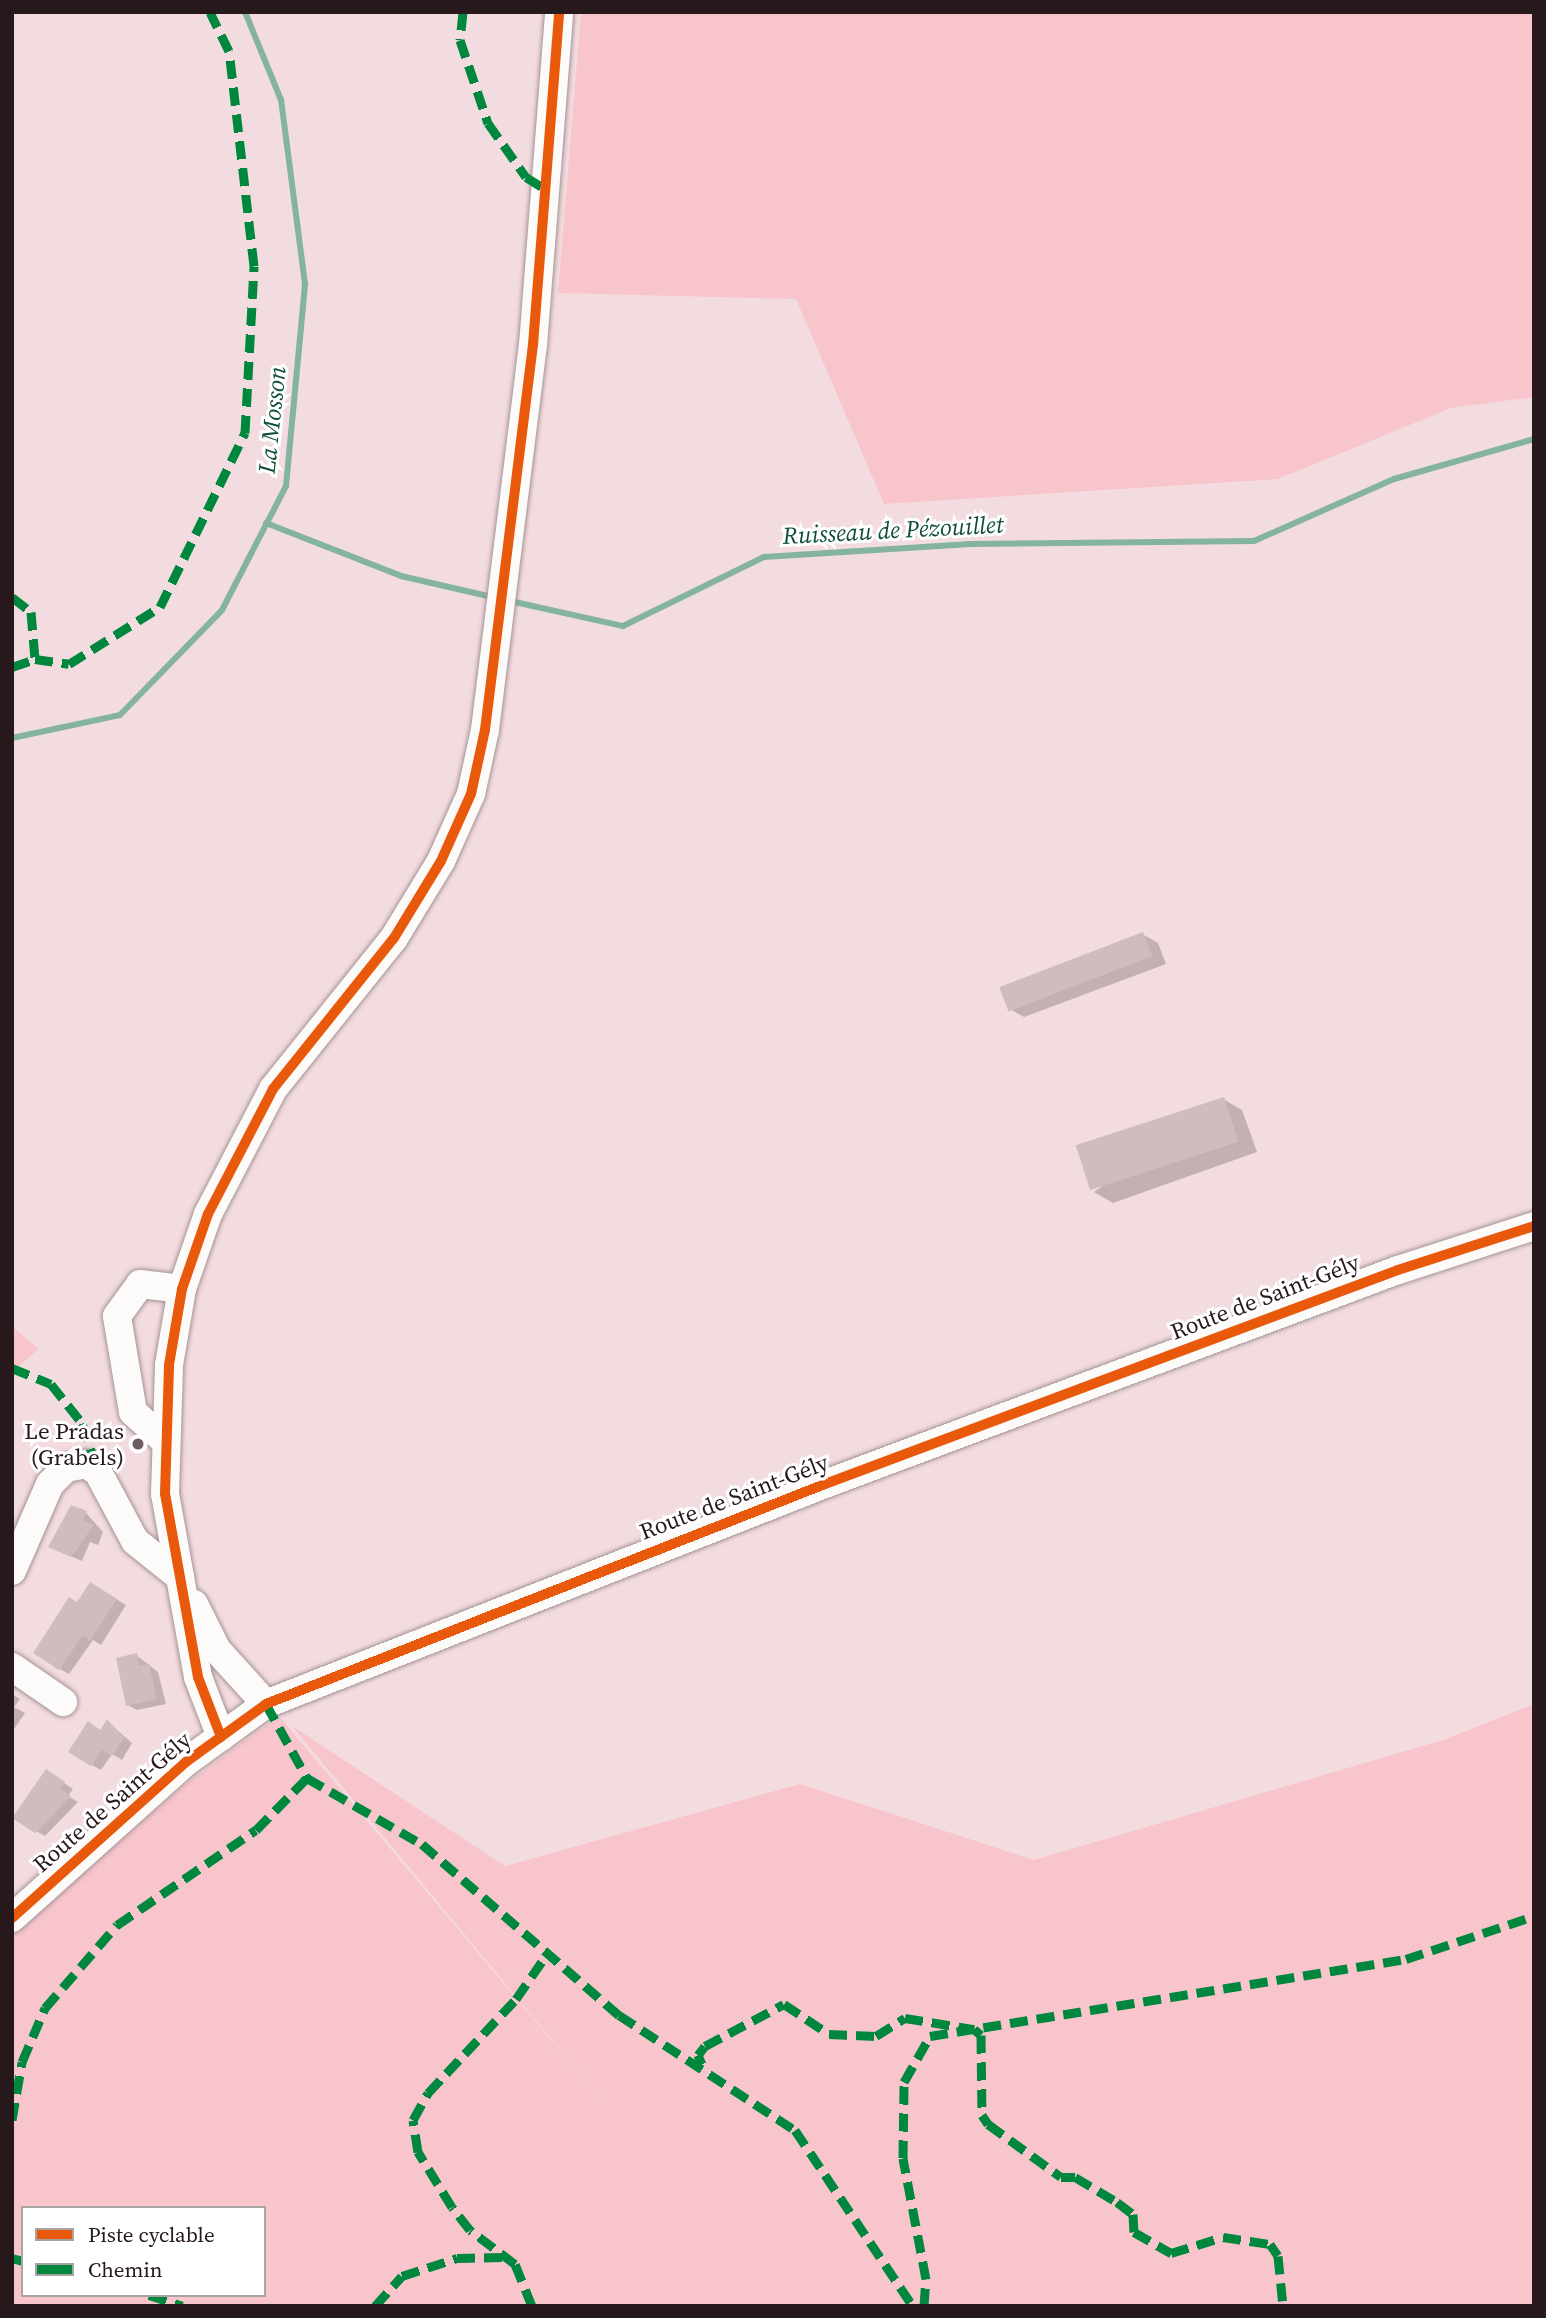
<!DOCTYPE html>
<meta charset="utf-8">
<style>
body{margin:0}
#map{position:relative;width:1546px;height:2318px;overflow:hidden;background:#f3dcdf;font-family:"Source Serif 4",serif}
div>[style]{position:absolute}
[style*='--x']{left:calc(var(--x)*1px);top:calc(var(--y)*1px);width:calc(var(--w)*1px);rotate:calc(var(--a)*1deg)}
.green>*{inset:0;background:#f8c5cd}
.shadow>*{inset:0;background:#0003}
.stream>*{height:6px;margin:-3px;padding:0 3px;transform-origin:3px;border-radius:3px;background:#84b39e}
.building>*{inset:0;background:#cebcbe;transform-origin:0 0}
.roads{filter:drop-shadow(0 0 2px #a49396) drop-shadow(0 0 2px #a49396)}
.minor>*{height:28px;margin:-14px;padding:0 14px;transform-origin:14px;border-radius:14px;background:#fdfafa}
.quiet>*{height:9px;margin-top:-4.5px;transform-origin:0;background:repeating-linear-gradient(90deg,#00873e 0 18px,transparent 0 27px)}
.cycleway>*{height:10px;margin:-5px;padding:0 5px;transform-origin:5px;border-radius:5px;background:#e8590c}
.dots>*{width:19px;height:19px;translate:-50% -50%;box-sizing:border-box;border:4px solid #fff;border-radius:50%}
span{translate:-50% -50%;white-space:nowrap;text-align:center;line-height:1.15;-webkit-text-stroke:6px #fff;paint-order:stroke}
.street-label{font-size:23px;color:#27181b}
.poi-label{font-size:23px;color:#27181b}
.right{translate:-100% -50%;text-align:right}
.water-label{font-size:24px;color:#0e4e38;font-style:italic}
.frame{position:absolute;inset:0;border:14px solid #27181b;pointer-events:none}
.legend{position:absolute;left:21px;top:2206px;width:245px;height:91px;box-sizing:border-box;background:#fff;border:2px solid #a9a3a4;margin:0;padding:9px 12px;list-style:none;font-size:21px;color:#27181b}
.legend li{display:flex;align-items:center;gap:14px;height:35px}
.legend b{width:35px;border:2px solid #a9a3a4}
</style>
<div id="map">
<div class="green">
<i style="clip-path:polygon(581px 12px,1534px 12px,1534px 397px,1451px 408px,1278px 479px,884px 504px,796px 299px,558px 293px)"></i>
<i style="clip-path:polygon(12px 1326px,38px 1349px,12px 1373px)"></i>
<i style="clip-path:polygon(evenodd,1534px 1704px,1534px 2306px,12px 2306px,12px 1935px,187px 1783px,279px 1716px,610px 2110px,292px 1726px,505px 1866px,800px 1784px,1034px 1860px,1443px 1740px,1534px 1704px,23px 2208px,264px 2208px,264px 2295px,23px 2295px,23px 2208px)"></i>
</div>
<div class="shadow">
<i style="clip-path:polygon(1142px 934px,1158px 943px,1166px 964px,1024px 1017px,1008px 1008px)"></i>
<i style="clip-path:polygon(1223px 1099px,1242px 1110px,1257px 1152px,1113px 1203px,1094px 1192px)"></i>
<i style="clip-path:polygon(86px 1513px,103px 1532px,98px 1545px,90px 1542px,82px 1561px,61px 1552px)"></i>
<i style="clip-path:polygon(91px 1584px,126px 1605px,101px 1645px,93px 1640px,69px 1674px,60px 1669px,78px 1604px)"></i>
<i style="clip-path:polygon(136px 1655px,158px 1672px,166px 1704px,137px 1710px,128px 1705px)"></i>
<i style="clip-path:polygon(12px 1694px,20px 1699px,14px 1707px,25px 1713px,12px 1732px)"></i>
<i style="clip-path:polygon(108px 1722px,132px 1743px,122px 1760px,112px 1754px,101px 1770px,92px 1765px)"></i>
<i style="clip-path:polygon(55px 1777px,73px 1789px,68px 1796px,78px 1802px,45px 1836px,36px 1831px)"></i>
</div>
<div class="stream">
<i style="--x:266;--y:523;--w:145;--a:21.4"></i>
<i style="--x:401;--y:576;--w:98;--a:13"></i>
<i style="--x:510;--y:601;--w:116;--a:12.5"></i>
<i style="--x:623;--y:626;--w:157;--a:-26.1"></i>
<i style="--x:764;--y:557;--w:207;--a:-3.6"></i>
<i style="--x:971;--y:544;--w:283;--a:-0.6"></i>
<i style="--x:1254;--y:541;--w:153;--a:-23.9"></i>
<i style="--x:1394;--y:479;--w:146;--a:-15.9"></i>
<i style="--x:12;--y:738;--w:110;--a:-12"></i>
<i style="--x:120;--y:715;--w:146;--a:-45.8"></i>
<i style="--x:222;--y:610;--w:140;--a:-62.7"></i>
<i style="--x:286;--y:486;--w:203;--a:-84.6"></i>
<i style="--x:305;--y:284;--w:186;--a:-97.4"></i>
<i style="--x:281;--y:100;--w:95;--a:-112.2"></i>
</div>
<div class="building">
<i style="left:1143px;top:932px;width:26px;height:154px;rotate:69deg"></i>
<i style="left:1224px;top:1097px;width:47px;height:156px;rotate:72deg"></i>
<i style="clip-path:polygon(71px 1505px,87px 1511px,83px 1520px,94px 1525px,71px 1557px,48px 1547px)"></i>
<i style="clip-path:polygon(90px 1582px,117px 1599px,90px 1641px,83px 1635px,59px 1670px,33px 1653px,69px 1597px,77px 1602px)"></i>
<i style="clip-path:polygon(137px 1653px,139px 1666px,149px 1664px,157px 1699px,126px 1706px,116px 1658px)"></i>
<i style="clip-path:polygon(107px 1719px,124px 1738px,112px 1756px,102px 1750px,91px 1766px,68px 1752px,88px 1721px,100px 1730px)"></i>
<i style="clip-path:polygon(46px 1769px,65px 1782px,60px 1789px,71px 1796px,35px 1833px,12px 1818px)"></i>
</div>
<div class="roads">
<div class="minor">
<i style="--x:165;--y:1441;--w:43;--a:-137.8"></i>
<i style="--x:133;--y:1412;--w:97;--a:-99.5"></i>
<i style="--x:117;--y:1316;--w:39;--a:-54"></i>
<i style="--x:140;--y:1284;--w:42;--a:6.8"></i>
<i style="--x:12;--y:1571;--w:95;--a:-66.4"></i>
<i style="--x:50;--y:1484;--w:23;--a:-45"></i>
<i style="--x:66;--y:1468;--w:20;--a:-11"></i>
<i style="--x:86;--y:1464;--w:14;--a:34"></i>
<i style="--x:98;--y:1472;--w:78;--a:61.8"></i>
<i style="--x:135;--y:1541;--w:58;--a:38.7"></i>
<i style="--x:194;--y:1604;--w:51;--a:63.4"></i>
<i style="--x:217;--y:1650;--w:73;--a:47.8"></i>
<i style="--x:12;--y:1667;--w:62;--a:34.5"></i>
<i style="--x:221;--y:1737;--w:64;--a:-111"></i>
<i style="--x:198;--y:1677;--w:186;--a:-100.2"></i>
<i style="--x:165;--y:1494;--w:129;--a:-88.2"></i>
<i style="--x:169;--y:1365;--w:77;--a:-80.3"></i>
<i style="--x:182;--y:1289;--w:79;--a:-70.9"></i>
<i style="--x:208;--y:1214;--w:141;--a:-62.5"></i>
<i style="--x:273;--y:1089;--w:193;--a:-51.3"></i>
<i style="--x:394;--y:938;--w:90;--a:-58.6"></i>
<i style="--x:441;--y:861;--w:73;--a:-65.9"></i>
<i style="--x:471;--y:794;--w:66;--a:-77.7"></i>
<i style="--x:485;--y:730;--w:388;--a:-82.9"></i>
<i style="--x:533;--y:345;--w:334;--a:-85.5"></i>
<i style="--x:12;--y:1918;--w:234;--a:-41.9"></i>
<i style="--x:186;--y:1762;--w:99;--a:-35.9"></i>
<i style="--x:266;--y:1704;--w:601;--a:-21.48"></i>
<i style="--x:825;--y:1484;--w:612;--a:-20.48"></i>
<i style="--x:1398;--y:1270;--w:143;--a:-17.9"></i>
</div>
</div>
<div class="quiet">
<i style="--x:463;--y:12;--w:28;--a:96"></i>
<i style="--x:460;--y:40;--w:88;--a:71.4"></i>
<i style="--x:488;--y:123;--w:66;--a:54.9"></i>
<i style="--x:526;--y:177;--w:22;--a:32"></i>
<i style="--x:12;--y:597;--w:24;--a:38"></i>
<i style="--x:31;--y:612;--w:47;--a:85.1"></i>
<i style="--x:12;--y:667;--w:24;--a:-19"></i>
<i style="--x:35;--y:659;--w:34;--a:8"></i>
<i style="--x:69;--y:664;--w:107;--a:-32.1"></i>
<i style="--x:160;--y:607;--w:194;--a:-64"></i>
<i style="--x:245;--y:433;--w:167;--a:-86.9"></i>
<i style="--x:254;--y:266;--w:216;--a:-96.6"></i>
<i style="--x:229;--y:51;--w:43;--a:-116"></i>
<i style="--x:12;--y:1368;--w:42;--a:22.3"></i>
<i style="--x:51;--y:1384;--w:50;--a:51.5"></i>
<i style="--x:82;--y:1423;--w:52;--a:71.9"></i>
<i style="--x:266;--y:1704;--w:85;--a:61"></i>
<i style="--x:307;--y:1778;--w:133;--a:29.9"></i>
<i style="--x:422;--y:1844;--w:261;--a:41"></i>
<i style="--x:619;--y:2015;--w:210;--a:33.2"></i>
<i style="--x:795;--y:2130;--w:212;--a:56.2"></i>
<i style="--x:702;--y:2064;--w:10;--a:-114"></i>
<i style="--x:698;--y:2055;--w:11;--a:-52"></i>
<i style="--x:705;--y:2046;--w:89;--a:-28"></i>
<i style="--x:784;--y:2004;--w:54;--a:33.7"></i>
<i style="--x:829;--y:2034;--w:47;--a:2.4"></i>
<i style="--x:876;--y:2036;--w:34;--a:-32"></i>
<i style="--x:905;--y:2018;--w:70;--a:9.1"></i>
<i style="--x:974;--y:2029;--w:9;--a:41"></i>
<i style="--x:981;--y:2035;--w:80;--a:89.3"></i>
<i style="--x:982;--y:2115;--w:11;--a:56"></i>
<i style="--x:988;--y:2124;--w:90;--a:36"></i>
<i style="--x:1061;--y:2177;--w:14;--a:0"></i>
<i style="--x:1075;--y:2177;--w:49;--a:30.8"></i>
<i style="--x:1117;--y:2202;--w:20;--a:37"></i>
<i style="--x:1133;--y:2214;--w:18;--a:87"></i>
<i style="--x:1134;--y:2232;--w:43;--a:29.6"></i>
<i style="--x:1171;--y:2253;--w:54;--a:-17.1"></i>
<i style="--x:1223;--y:2237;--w:48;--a:8.5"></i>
<i style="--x:1270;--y:2244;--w:14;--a:56"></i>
<i style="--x:1278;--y:2256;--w:50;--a:84.3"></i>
<i style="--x:12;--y:2120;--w:59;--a:-80.2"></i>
<i style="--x:22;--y:2062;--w:59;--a:-66.9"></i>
<i style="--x:45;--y:2008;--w:110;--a:-49.1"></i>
<i style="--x:117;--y:1925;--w:168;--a:-34.4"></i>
<i style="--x:256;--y:1830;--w:73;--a:-45.6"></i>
<i style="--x:12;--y:2258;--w:11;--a:15"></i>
<i style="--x:149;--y:2295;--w:35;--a:18"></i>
<i style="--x:375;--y:2306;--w:40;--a:-48"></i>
<i style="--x:402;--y:2276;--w:58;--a:-18.1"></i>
<i style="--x:457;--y:2258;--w:47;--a:-1.2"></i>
<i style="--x:532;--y:2306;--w:45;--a:-112"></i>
<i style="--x:515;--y:2264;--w:56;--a:-142.9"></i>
<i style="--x:470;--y:2230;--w:29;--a:-128"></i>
<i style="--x:452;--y:2207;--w:65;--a:-121.7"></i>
<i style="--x:418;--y:2152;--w:32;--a:-99"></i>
<i style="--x:413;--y:2120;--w:31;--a:-61"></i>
<i style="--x:428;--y:2093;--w:129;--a:-46.9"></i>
<i style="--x:516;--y:1999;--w:55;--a:-55.4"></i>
<i style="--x:924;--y:2306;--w:27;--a:-86"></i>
<i style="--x:926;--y:2279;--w:123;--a:-100.8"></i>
<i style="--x:903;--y:2158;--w:76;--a:-89.2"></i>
<i style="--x:904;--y:2082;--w:53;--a:-60.5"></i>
<i style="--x:930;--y:2036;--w:482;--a:-9.2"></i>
<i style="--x:1406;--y:1959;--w:135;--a:-18.6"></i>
</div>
<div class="cycleway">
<i style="--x:221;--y:1737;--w:64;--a:-111"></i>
<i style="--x:198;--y:1677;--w:186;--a:-100.2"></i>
<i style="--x:165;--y:1494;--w:129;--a:-88.2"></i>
<i style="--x:169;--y:1365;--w:77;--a:-80.3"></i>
<i style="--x:182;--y:1289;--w:79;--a:-70.9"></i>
<i style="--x:208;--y:1214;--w:141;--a:-62.5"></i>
<i style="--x:273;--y:1089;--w:193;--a:-51.3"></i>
<i style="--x:394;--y:938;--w:90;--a:-58.6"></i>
<i style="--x:441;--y:861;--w:73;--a:-65.9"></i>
<i style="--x:471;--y:794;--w:66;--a:-77.7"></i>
<i style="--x:485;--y:730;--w:388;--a:-82.9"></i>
<i style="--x:533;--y:345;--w:334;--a:-85.5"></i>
<i style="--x:12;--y:1918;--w:234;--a:-41.9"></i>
<i style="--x:186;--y:1762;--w:99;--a:-35.9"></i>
<i style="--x:266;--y:1704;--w:601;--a:-21.48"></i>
<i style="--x:825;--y:1484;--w:612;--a:-20.48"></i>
<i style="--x:1398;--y:1270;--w:143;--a:-17.9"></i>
</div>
<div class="dots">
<i style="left:138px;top:1444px;background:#6e5d60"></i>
</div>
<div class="street-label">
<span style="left:1265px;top:1297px;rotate:-21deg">Route de Saint-Gély</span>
<span style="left:734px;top:1497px;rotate:-21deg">Route de Saint-Gély</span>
<span style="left:112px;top:1802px;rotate:-41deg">Route de Saint-Gély</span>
</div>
<div class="poi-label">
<span class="right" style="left:124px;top:1444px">Le Pradas<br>(Grabels)</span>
</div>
<div class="water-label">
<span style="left:272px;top:420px;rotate:-84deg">La Mosson</span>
<span style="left:893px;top:530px;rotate:-3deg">Ruisseau de Pézouillet</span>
</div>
<div class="frame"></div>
<ul class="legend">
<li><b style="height:9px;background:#e8590c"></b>Piste cyclable</li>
<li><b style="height:9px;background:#00873e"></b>Chemin</li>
</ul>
</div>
